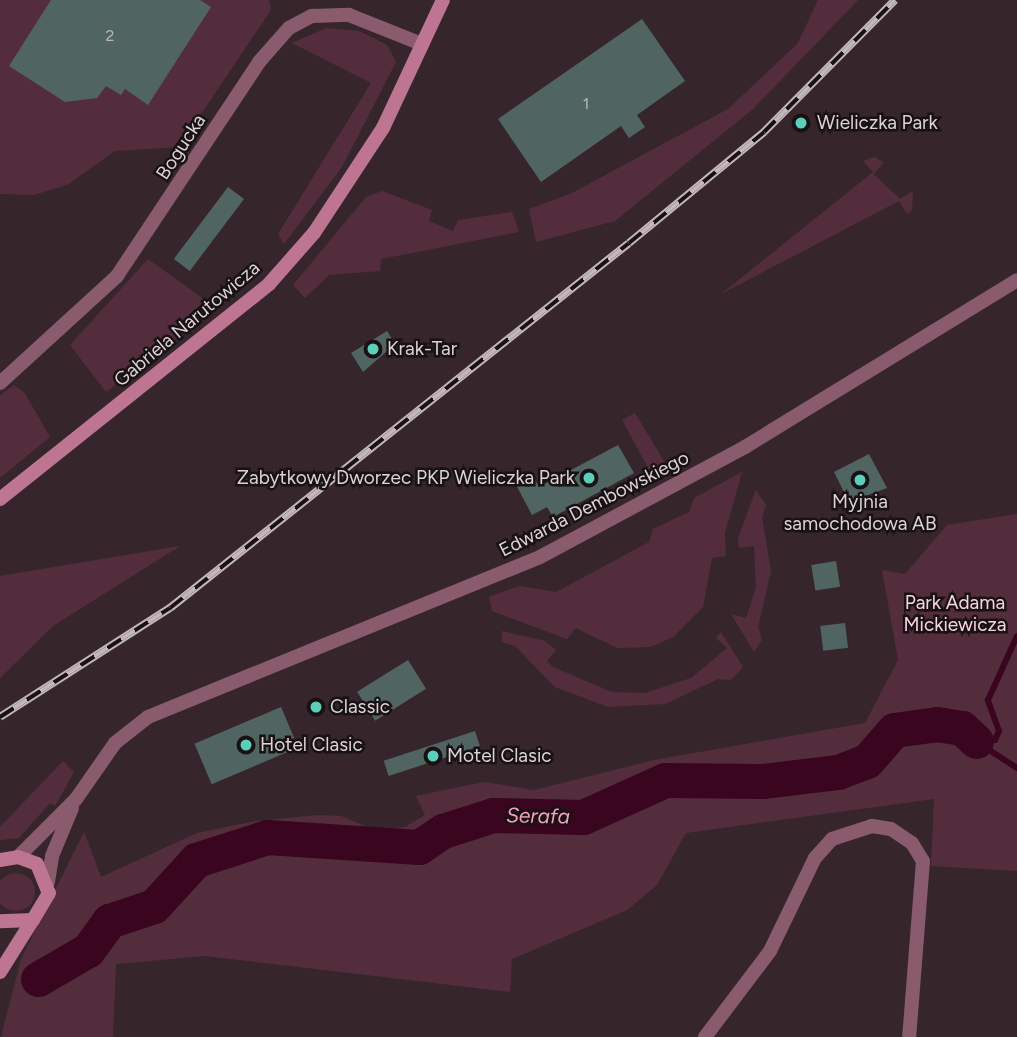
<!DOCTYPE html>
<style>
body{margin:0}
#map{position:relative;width:1017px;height:1037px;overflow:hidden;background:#36262c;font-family:Figtree,sans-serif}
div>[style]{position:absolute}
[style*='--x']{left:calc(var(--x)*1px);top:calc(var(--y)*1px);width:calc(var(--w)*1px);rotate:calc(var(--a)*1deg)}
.green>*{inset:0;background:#542d3d}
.round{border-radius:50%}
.stream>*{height:6px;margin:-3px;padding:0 3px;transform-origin:3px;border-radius:3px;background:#39051f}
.river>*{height:35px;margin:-17.5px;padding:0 17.5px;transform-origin:17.5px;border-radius:17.5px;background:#39051f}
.building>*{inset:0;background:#506561;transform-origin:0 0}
.minor>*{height:14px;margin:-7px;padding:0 7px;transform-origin:7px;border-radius:7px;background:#8a5b6d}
.tertiary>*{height:14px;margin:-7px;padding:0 7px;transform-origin:7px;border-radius:7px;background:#8a5b6d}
.secondary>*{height:14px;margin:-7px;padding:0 7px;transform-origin:7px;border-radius:7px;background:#be7592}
.rail>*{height:8px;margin-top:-4px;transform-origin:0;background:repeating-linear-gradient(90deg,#191214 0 16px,#c3b7bb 0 32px);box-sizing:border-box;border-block:2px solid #c3b7bb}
.dots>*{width:19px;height:19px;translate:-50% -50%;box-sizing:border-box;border:4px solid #191214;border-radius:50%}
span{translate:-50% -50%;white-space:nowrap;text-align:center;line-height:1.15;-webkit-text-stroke:5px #191214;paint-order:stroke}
.number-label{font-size:16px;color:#bab7b9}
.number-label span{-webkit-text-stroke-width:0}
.poi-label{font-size:19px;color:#ddd2d6}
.left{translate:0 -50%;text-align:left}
.right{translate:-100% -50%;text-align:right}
.street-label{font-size:19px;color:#ddd2d6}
.park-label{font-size:19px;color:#f9d3e0}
.water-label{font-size:21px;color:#f99fc3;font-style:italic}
</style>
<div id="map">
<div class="green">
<i style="clip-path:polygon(0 0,269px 0,271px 10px,179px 147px,115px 151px,67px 185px,34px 195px,0 194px)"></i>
<i style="clip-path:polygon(818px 0,858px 0,753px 109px,615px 221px,536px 242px,529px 209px,570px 194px,728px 109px,798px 43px)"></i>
<i style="clip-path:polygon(326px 28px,359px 31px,387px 45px,396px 62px,342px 167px,284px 244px,278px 234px,371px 83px,292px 43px)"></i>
<i style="clip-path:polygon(874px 157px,884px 162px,874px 174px,900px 199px,913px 191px,912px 210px,907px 214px,899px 201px,721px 294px,873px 172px,863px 161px)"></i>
<i style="clip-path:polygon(382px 191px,432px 210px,429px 221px,453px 231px,458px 220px,512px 212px,519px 232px,381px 259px,380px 271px,329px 275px,305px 298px,293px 285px,366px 197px)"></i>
<i style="clip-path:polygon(148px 259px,216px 308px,106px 392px,70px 345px)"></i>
<i style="clip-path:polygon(14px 385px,24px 392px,50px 437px,0 478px,0 395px)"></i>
<i style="clip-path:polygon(635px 413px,664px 461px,663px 471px,653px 477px,622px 420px)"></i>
<i style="clip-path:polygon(742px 472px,725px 533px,726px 556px,712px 558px,703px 607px,673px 637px,651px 647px,617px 648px,576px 628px,567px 639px,492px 611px,489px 597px,519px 586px,556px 592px,649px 542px,653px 529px,689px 512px,694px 498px)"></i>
<i style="clip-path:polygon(756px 490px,766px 505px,762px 517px,771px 571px,758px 627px,762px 640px,754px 652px,731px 614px,746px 618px,756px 587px,754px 546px,739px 548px,738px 538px)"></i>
<i style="clip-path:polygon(1017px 514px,1017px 871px,931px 866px,934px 799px,686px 833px,657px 885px,627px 910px,512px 959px,510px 992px,205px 956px,116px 964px,113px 1037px,1px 1037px,21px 959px,84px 832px,101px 877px,197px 833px,256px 821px,318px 815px,341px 816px,377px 831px,405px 827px,425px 815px,416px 796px,484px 782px,534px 790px,654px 760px,865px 723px,898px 660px,882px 570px,905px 574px,947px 525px)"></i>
<i style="clip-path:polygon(180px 546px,53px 626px,0 678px,0 576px)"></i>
<i style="clip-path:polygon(502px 631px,545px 641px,556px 650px,547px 661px,553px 667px,612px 692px,645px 693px,691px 678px,727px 648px,716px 638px,721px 632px,743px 667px,731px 680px,718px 679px,665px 704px,608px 707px,555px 687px,515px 646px,502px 642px)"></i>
<i style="clip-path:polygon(63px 761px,74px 772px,55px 806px,50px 803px,19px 838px,0 840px,0 827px)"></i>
<i class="round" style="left:-3px;top:873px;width:38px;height:38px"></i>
</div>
<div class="stream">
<i style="--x:976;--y:741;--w:19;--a:-3"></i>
<i style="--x:995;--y:740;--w:10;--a:-66"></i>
<i style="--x:999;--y:731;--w:33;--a:-110"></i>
<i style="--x:988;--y:700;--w:70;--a:-65.6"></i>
<i style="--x:980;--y:744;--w:44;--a:33"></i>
</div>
<div class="river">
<i style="--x:38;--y:979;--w:58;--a:-30.1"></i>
<i style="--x:88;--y:950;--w:36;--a:-54"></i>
<i style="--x:109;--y:921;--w:47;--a:-18.4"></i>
<i style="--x:154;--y:906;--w:62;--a:-47.6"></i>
<i style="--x:196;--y:860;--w:75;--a:-17.9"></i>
<i style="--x:267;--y:837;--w:152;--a:3.8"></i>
<i style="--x:419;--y:847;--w:29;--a:-34"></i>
<i style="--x:443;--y:831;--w:52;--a:-17.7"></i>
<i style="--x:493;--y:815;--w:90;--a:1.3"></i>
<i style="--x:583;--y:817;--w:90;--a:-24.3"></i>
<i style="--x:665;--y:780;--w:97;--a:0.6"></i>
<i style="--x:762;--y:781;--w:77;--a:-6.8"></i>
<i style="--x:838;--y:772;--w:31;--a:-21"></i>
<i style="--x:867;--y:761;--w:41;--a:-48.9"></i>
<i style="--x:894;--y:730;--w:43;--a:-7.9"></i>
<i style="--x:937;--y:724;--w:25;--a:9"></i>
<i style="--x:962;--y:728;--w:19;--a:43"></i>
</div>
<div class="building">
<i style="clip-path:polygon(51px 0,200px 0,211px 7px,148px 105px,125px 89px,121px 95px,106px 86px,97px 98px,65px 102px,9px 66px)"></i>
<i style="clip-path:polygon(642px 19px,685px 81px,637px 115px,645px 127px,629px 138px,621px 126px,541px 182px,498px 119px)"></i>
<i style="left:228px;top:187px;width:20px;height:90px;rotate:37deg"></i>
<i style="clip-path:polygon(387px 331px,395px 344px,363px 372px,351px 353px)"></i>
<i style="clip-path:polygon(618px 445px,634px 473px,553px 517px,547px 507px,532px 515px,515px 483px,532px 474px,539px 487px)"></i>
<i style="clip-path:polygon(869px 454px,887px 488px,849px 502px,834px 472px)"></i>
<i style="left:836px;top:561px;width:26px;height:25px;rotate:81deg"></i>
<i style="left:845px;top:623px;width:25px;height:25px;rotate:83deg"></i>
<i style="left:408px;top:660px;width:34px;height:60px;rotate:58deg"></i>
<i style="left:281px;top:707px;width:44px;height:94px;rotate:67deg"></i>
<i style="left:475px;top:731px;width:16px;height:96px;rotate:72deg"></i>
</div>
<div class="minor">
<i style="--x:0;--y:383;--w:159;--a:-42.4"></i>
<i style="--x:117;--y:276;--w:257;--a:-56.4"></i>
<i style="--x:259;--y:62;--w:45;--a:-48.6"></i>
<i style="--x:289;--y:28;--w:26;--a:-28"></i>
<i style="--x:312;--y:16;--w:37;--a:-2"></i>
<i style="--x:349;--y:15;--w:79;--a:21.7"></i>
<i style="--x:705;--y:1037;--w:108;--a:-52.9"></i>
<i style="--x:770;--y:951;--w:103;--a:-64.2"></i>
<i style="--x:815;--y:858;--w:25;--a:-48"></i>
<i style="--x:832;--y:839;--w:42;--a:-18"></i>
<i style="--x:872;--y:826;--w:19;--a:9"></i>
<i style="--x:891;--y:829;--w:25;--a:34"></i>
<i style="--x:912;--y:843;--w:21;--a:59"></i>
<i style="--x:923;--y:861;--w:177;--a:94.5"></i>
</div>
<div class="tertiary">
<i style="--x:18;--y:857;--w:82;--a:-45"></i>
<i style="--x:76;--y:799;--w:68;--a:-55.1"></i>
<i style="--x:115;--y:743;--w:42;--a:-38.2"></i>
<i style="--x:148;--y:717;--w:423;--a:-22.2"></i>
<i style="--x:540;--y:557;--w:233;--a:-28.2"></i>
<i style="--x:745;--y:447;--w:319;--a:-31.5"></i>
<i style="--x:48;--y:882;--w:26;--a:-81"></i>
<i style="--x:52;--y:856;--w:52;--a:-67.4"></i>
</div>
<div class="secondary">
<i style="--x:0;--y:499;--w:344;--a:-38.6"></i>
<i style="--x:269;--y:284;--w:68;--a:-48.6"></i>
<i style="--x:314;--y:233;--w:126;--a:-56.7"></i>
<i style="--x:383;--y:128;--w:141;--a:-64.9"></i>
<i style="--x:0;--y:860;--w:18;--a:-9"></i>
<i style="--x:18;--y:857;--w:20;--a:20"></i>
<i style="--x:37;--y:864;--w:31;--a:68"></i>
<i style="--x:49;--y:893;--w:31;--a:121"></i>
<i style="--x:33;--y:920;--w:33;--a:178"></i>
<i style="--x:0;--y:972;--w:60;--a:-57.9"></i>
</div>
<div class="rail">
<i style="--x:0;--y:717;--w:202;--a:-32.7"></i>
<i style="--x:170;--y:608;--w:586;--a:-38.49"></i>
<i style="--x:629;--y:243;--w:175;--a:-39.4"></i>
<i style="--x:764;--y:132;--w:186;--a:-45.2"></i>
</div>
<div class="dots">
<i style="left:801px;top:123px;background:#5cceba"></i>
<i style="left:373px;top:349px;background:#5cceba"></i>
<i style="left:589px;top:478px;background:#5cceba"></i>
<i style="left:860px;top:480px;background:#5cceba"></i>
<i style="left:316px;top:707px;background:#5cceba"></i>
<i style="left:246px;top:745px;background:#5cceba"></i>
<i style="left:433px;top:756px;background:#5cceba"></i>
</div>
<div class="number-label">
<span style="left:110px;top:36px">2</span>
<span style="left:586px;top:104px">1</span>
</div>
<div class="poi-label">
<span class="left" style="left:817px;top:123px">Wieliczka Park</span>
<span class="left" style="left:387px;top:349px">Krak-Tar</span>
<span class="right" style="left:575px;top:478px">Zabytkowy Dworzec PKP Wieliczka Park</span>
<span style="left:860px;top:513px">Myjnia<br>samochodowa AB</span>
<span class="left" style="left:330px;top:707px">Classic</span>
<span class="left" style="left:260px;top:745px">Hotel Clasic</span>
<span class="left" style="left:447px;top:756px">Motel Clasic</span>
</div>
<div class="street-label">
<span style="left:181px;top:147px;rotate:-57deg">Bogucka</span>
<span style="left:187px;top:324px;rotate:-40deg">Gabriela Narutowicza</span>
<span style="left:594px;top:504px;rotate:-27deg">Edwarda Dembowskiego</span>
</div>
<div class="park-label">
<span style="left:955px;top:614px">Park Adama<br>Mickiewicza</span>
</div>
<div class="water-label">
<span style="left:538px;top:816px;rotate:1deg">Serafa</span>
</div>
</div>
